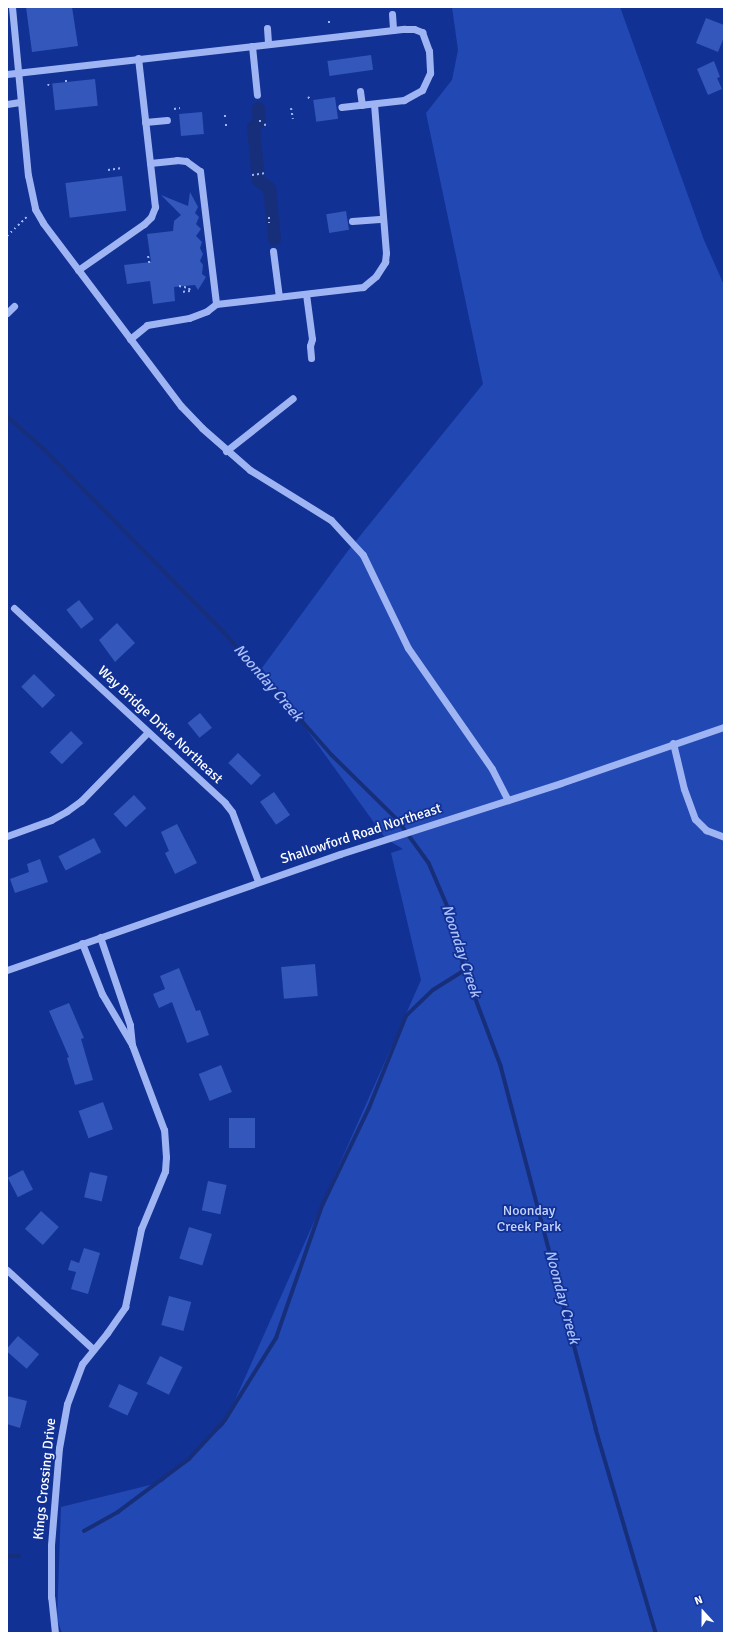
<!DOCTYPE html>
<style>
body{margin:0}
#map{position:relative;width:731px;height:1640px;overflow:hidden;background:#113195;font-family:Signika,sans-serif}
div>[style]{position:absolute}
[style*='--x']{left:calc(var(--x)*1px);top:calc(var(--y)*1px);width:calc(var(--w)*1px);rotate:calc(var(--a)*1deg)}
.green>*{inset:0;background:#2248b4}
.stream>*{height:3.5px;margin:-1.75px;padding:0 1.75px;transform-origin:1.75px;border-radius:1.75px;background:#172f7b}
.canal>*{height:13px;margin:-6.5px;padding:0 6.5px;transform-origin:6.5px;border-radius:6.5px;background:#172f7b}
.building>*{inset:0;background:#3457bc;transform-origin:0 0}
.path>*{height:2px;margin-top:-1px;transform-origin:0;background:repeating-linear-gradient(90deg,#9fb5f3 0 2px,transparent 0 5px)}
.minor>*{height:7px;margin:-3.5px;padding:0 3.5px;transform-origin:3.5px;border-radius:3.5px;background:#9fb5f3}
span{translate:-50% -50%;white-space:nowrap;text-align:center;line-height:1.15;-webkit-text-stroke:3.5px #113195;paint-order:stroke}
.street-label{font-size:14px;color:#fff}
.park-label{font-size:14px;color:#c7d5fd}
.water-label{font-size:15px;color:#abc0fa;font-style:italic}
.frame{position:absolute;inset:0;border:8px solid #fff;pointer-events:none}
.north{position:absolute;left:683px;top:1592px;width:40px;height:40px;-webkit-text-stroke:3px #113195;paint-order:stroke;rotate:339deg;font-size:11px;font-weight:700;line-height:16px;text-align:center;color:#fff}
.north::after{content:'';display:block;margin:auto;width:14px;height:18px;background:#fff;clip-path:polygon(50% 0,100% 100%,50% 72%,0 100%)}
</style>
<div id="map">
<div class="green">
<i style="clip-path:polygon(452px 7px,620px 7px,704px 240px,724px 285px,724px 1633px,62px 1633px,57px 1619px,61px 1507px,162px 1482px,224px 1425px,421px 980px,391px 853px,403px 849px,386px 839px,262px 668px,347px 552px,483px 384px,426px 113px,452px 80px,458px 50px)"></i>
</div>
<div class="stream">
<i style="--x:7;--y:416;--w:48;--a:41.6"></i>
<i style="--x:43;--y:448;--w:257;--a:45.5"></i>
<i style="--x:223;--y:631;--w:165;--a:48.7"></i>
<i style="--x:332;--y:755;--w:91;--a:44.6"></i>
<i style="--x:397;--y:819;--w:54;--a:54"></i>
<i style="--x:429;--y:863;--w:56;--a:66.7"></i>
<i style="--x:451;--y:914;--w:58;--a:76"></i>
<i style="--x:465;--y:970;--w:103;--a:69.4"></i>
<i style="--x:501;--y:1066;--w:375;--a:75.3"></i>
<i style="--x:596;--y:1429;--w:213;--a:73.6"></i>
<i style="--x:84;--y:1531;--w:39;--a:-29"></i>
<i style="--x:118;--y:1512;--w:89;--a:-36.7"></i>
<i style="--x:189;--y:1459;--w:53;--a:-47.3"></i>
<i style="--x:225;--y:1420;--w:97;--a:-58.1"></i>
<i style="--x:276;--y:1338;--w:140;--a:-70.8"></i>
<i style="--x:322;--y:1206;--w:109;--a:-64.4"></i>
<i style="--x:369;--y:1108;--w:99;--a:-68.1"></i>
<i style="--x:406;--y:1016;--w:37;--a:-44"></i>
<i style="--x:433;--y:990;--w:38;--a:-32"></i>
<i style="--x:7;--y:1556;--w:12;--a:0"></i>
</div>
<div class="canal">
<i style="--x:258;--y:108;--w:13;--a:86"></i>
<i style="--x:259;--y:121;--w:8;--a:135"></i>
<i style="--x:253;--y:127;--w:42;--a:84.6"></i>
<i style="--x:257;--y:169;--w:11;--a:85"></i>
<i style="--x:258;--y:180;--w:14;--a:36"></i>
<i style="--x:269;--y:188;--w:51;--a:84.4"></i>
</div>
<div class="building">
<i style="clip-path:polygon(26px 7px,72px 7px,78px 46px,32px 52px)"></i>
<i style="clip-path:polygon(706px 18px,724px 25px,724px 37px,718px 52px,696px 43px)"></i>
<i style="left:371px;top:55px;width:15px;height:44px;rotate:82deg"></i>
<i style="clip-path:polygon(714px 61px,720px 77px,717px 78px,722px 89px,708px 95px,697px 69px)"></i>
<i style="left:95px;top:79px;width:27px;height:43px;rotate:84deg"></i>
<i style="left:335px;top:97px;width:22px;height:22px;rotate:82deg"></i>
<i style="left:202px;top:112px;width:22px;height:23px;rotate:85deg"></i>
<i style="left:122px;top:176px;width:35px;height:57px;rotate:83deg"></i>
<i style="clip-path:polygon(190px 192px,198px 207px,195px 213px,199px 217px,196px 224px,201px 229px,196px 236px,202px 242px,200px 248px,203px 254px,200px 261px,203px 265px,202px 274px,206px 277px,198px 290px,195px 285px,174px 287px,175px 301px,153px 304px,150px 281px,127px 284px,124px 265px,151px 262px,147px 234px,173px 231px,174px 221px,181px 215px,161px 195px,188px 206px)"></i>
<i style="left:346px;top:211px;width:19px;height:20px;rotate:81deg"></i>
<i style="left:79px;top:600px;width:24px;height:16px;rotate:52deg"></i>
<i style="clip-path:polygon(117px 623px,135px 643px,115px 662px,99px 640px)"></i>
<i style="left:34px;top:674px;width:30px;height:18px;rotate:45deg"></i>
<i style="left:200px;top:713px;width:19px;height:16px;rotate:51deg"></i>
<i style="left:71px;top:731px;width:17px;height:30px;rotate:45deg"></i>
<i style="left:238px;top:753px;width:32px;height:14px;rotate:44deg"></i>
<i style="left:274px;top:792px;width:28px;height:17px;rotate:55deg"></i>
<i style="left:134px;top:795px;width:18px;height:28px;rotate:47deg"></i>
<i style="clip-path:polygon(177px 824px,197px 863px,175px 874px,165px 853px,169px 851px,161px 832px)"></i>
<i style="left:94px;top:838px;width:16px;height:40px;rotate:63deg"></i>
<i style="clip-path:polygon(40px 859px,48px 882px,15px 893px,10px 879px,29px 872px,27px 864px)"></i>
<i style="left:315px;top:964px;width:32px;height:34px;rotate:85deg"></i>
<i style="clip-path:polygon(179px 968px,196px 1011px,200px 1010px,209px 1035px,187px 1043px,172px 1002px,159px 1008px,153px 994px,165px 989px,160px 976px)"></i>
<i style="clip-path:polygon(69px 1003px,84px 1038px,81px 1039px,93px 1080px,75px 1085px,67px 1058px,69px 1057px,49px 1011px)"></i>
<i style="left:221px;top:1065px;width:29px;height:24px;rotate:68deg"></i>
<i style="left:103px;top:1102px;width:29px;height:26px;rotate:70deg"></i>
<i style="left:229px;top:1118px;width:26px;height:30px"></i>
<i style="left:23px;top:1170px;width:22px;height:17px;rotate:63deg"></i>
<i style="left:90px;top:1172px;width:18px;height:26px;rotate:13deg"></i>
<i style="left:208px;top:1181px;width:19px;height:30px;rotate:12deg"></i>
<i style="left:41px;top:1211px;width:24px;height:24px;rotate:42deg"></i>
<i style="left:189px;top:1227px;width:24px;height:33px;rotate:17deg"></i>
<i style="clip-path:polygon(84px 1248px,100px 1253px,88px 1294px,71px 1289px,76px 1272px,68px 1270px,71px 1260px,79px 1263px)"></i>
<i style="left:169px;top:1296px;width:23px;height:30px;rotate:15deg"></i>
<i style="left:18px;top:1336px;width:28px;height:19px;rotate:41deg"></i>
<i style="left:160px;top:1356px;width:25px;height:31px;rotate:26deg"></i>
<i style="left:119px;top:1384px;width:21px;height:25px;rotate:25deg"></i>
<i style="clip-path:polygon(7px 1396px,27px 1401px,20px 1428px,7px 1424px)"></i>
</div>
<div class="path">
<i style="--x:329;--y:21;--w:3;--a:90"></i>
<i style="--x:65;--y:81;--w:4;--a:0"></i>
<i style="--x:48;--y:84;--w:2;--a:63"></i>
<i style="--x:308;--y:97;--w:4;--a:45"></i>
<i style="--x:291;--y:108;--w:11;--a:80"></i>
<i style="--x:174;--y:109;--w:6;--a:-9"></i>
<i style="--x:225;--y:115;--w:3;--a:90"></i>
<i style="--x:260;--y:120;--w:4;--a:90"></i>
<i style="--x:226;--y:124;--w:4;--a:90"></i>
<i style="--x:264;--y:125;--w:5;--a:-11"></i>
<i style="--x:108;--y:170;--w:14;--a:-8"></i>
<i style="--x:252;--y:175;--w:14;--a:-8"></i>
<i style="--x:269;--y:217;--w:6;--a:90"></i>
<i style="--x:7;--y:236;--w:29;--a:-44"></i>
<i style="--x:148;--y:256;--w:10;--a:79"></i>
<i style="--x:179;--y:286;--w:10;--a:11"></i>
<i style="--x:189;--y:288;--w:3;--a:72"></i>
<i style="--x:190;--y:291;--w:9;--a:174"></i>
</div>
<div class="minor">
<i style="--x:12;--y:7;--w:169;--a:84.6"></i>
<i style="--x:28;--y:175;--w:35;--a:78"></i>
<i style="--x:35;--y:209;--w:16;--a:60"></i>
<i style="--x:43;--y:223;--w:229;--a:53"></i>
<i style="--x:181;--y:406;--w:30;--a:46"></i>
<i style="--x:202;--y:428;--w:64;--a:41.2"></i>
<i style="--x:250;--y:470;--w:95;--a:31.7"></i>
<i style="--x:331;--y:520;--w:47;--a:47.6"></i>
<i style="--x:363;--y:555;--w:103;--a:64.2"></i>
<i style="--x:408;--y:648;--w:147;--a:55.2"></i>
<i style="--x:492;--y:769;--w:35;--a:63"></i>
<i style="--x:392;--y:14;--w:16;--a:86"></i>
<i style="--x:267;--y:28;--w:16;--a:86"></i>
<i style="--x:252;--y:46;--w:49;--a:84.2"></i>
<i style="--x:7;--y:74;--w:400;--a:-6.5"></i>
<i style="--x:404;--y:29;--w:10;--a:0"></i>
<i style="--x:414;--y:29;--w:9;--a:21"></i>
<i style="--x:422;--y:32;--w:20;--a:70"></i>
<i style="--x:429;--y:51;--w:22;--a:87"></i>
<i style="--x:430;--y:73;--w:19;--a:115"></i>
<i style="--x:422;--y:90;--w:21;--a:151"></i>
<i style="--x:404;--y:100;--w:63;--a:173.7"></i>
<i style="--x:360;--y:91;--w:14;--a:82"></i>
<i style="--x:7;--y:104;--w:13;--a:-9"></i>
<i style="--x:145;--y:122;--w:22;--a:-5"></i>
<i style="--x:150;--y:163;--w:27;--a:-6"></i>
<i style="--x:177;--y:160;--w:9;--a:6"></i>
<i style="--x:186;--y:161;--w:17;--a:36"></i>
<i style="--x:200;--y:171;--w:134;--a:83.1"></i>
<i style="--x:352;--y:221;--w:31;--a:-4"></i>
<i style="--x:273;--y:251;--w:46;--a:82.6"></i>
<i style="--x:78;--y:270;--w:80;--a:-34.9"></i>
<i style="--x:144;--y:224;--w:10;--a:-45"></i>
<i style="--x:151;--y:217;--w:11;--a:-68"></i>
<i style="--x:155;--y:207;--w:150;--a:-96.5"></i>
<i style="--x:306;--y:294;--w:45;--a:82.4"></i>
<i style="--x:312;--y:339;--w:7;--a:106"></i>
<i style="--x:310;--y:346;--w:12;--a:85"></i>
<i style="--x:7;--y:313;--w:10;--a:-45"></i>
<i style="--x:130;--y:339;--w:22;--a:-39"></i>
<i style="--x:147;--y:325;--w:43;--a:-9.5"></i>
<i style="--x:189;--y:318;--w:19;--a:-21"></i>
<i style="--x:207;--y:311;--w:11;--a:-38"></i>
<i style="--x:216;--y:304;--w:148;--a:-6.6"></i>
<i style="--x:363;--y:287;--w:17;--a:-40"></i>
<i style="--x:376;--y:276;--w:17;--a:-57"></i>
<i style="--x:385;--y:262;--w:9;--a:-84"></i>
<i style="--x:386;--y:253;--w:149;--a:-94.6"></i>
<i style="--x:226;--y:451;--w:85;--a:-38.3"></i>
<i style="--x:14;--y:608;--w:287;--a:42.7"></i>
<i style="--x:225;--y:803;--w:11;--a:52"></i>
<i style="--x:232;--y:812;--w:74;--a:69.4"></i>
<i style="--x:673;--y:743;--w:47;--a:76.6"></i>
<i style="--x:684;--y:789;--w:32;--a:70"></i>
<i style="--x:695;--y:819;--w:16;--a:45"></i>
<i style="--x:706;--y:830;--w:19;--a:21"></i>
<i style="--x:7;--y:836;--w:47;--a:-20"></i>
<i style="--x:51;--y:820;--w:18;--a:-29"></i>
<i style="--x:67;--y:811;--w:17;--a:-36"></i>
<i style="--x:81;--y:801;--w:96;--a:-45.8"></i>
<i style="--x:82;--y:943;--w:55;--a:68.6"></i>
<i style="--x:102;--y:994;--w:57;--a:59.4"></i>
<i style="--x:7;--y:970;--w:353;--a:-19.2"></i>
<i style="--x:340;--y:854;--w:232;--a:-17.8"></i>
<i style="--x:561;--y:783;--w:172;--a:-19"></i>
<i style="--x:7;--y:1270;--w:117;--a:42.6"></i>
<i style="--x:55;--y:1633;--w:36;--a:-96"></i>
<i style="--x:51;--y:1597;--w:52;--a:-90"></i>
<i style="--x:51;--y:1545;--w:97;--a:-85.3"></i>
<i style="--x:59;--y:1448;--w:45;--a:-79.7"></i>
<i style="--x:67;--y:1404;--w:43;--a:-69.4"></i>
<i style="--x:82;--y:1364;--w:40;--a:-51"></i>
<i style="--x:107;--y:1333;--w:32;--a:-55"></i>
<i style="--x:125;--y:1307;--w:80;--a:-78.4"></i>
<i style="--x:141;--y:1229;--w:63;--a:-67.5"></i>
<i style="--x:165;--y:1171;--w:14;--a:-86"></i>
<i style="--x:166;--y:1157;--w:27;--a:-94"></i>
<i style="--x:164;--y:1130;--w:91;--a:-110.6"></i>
<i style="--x:132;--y:1045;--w:20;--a:-96"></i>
<i style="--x:130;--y:1025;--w:93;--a:-108.8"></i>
</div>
<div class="street-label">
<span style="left:160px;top:725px;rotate:43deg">Way Bridge Drive Northeast</span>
<span style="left:361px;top:834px;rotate:-18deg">Shallowford Road Northeast</span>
<span style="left:45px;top:1479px;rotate:-84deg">Kings Crossing Drive</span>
</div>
<div class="park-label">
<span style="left:529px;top:1219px">Noonday<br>Creek Park</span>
</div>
<div class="water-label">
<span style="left:268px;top:683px;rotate:49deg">Noonday Creek</span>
<span style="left:461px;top:951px;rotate:72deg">Noonday Creek</span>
<span style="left:562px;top:1297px;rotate:75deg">Noonday Creek</span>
</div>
<div class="frame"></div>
<div class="north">N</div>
</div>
